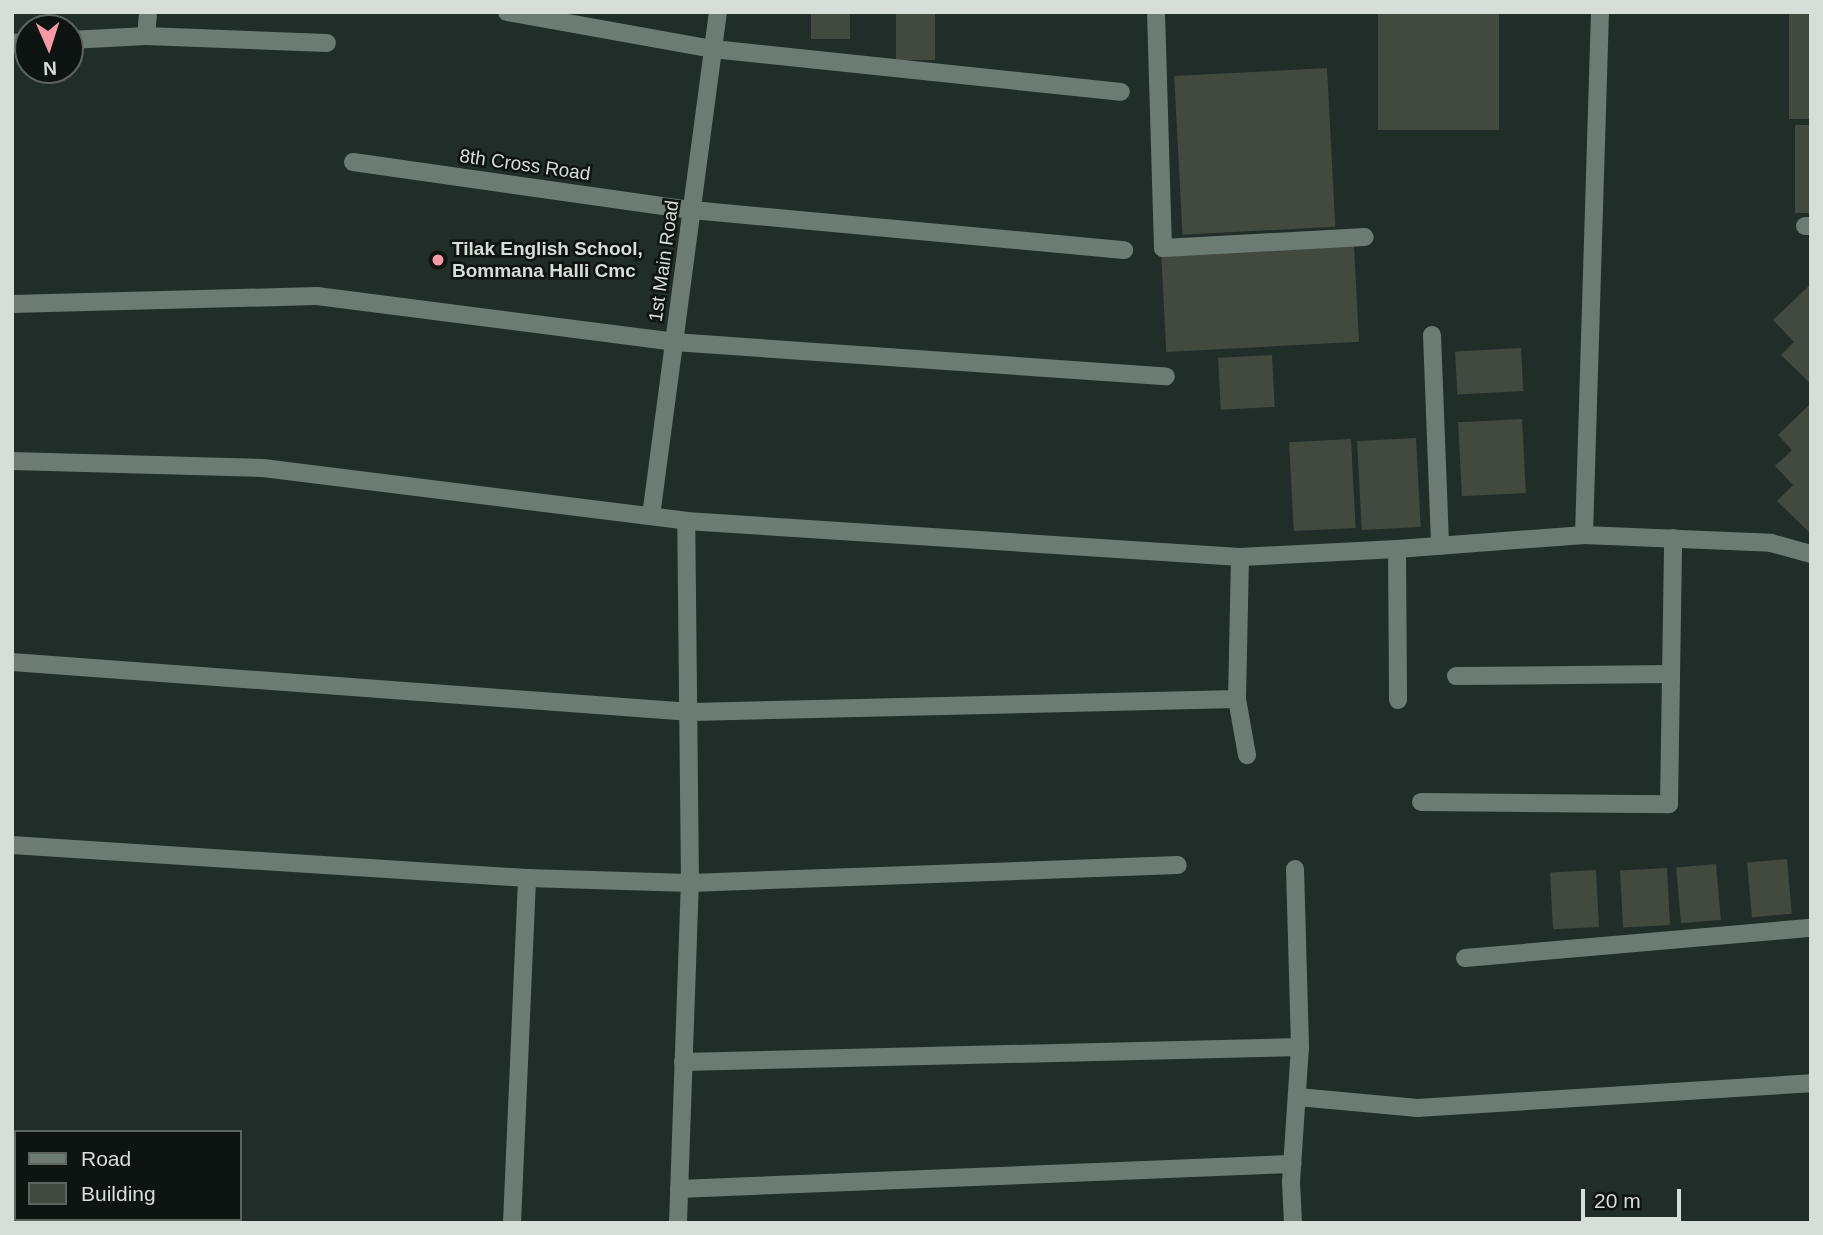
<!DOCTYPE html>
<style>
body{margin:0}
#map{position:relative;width:1823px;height:1235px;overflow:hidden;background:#202d28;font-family:Helvetica,sans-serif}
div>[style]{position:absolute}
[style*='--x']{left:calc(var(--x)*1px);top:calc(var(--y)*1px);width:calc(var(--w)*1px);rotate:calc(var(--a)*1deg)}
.building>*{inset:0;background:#42493f;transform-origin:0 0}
.minor>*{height:18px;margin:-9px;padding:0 9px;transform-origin:9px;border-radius:9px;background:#6d7b75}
.dots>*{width:19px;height:19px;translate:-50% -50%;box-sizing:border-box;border:4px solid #0e1411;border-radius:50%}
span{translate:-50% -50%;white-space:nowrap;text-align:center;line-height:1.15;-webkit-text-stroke:5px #0e1411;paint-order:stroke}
.street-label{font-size:19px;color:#d6deda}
.poi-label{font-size:19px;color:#d6deda;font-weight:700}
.left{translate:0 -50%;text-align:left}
.frame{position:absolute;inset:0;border:14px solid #d6deda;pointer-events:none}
.legend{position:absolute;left:14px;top:1130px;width:228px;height:91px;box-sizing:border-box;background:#0e1411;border:2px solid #5e6561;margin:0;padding:9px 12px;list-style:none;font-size:21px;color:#d6deda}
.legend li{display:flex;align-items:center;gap:14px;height:35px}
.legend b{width:35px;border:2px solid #5e6561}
.north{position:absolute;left:14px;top:14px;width:70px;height:70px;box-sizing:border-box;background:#0e1411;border:2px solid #5e6561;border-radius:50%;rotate:177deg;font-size:19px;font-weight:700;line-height:28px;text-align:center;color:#d6deda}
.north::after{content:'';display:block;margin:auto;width:24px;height:32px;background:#f49aa5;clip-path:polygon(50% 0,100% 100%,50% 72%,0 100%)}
.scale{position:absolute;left:1581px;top:1189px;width:100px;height:32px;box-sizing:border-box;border:4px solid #d6deda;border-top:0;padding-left:9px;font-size:21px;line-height:24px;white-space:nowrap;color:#d6deda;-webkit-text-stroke:5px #0e1411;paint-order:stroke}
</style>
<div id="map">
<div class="building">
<i style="left:811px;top:12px;width:39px;height:27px"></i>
<i style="left:896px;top:12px;width:39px;height:48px"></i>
<i style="left:1378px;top:12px;width:121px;height:118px"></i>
<i style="left:1789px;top:12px;width:22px;height:107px"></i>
<i style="left:1327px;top:68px;width:159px;height:153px;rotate:87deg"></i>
<i style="left:1795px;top:125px;width:16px;height:88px"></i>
<i style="left:1354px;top:246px;width:96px;height:193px;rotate:87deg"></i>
<i style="clip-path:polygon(1811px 284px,1811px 384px,1781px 355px,1794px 342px,1773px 320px)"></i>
<i style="left:1521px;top:348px;width:43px;height:66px;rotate:87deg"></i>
<i style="left:1272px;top:355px;width:52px;height:54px;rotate:87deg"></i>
<i style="clip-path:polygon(1811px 403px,1811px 534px,1777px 501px,1793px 485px,1775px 466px,1792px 450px,1778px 435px)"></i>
<i style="left:1522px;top:419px;width:74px;height:64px;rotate:87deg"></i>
<i style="left:1416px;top:438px;width:89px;height:59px;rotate:87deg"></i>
<i style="left:1351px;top:439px;width:89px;height:62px;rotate:87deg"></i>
<i style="left:1787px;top:859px;width:55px;height:40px;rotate:85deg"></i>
<i style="left:1716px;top:864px;width:56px;height:40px;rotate:85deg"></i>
<i style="left:1667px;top:868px;width:57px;height:47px;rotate:87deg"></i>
<i style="left:1596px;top:870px;width:57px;height:46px;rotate:87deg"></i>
</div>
<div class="minor">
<i style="--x:507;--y:12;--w:209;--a:10.2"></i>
<i style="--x:713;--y:49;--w:410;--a:6"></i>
<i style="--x:1156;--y:12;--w:236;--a:88.3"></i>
<i style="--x:1163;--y:248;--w:202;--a:-3.1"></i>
<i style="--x:146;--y:36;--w:181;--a:2.2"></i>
<i style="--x:70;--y:40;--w:76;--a:-3"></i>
<i style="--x:146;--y:36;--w:24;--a:-85"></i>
<i style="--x:12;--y:43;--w:16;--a:-4"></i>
<i style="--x:353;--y:162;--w:342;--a:8.1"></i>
<i style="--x:692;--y:210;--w:434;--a:5.3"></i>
<i style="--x:1805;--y:226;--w:6;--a:0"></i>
<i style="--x:12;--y:304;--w:305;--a:-1.5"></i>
<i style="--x:317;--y:296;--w:360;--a:7.3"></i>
<i style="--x:674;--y:342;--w:493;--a:4"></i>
<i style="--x:1432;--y:335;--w:211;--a:87.8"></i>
<i style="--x:12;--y:461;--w:251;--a:1.6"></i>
<i style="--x:263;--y:468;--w:426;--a:7.1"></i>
<i style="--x:686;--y:521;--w:555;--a:3.72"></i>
<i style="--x:1240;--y:557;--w:157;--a:-2.9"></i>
<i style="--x:1397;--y:549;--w:188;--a:-4.3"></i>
<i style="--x:1584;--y:535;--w:187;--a:2.4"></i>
<i style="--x:1771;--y:543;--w:41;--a:15.4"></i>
<i style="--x:651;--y:516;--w:508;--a:-82.43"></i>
<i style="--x:1584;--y:535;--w:523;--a:-88.25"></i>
<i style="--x:1397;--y:549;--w:151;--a:89.6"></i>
<i style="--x:1240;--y:557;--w:142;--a:91.2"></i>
<i style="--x:1237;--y:699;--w:57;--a:79.9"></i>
<i style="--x:12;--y:662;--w:681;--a:4.21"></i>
<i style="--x:691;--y:712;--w:546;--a:-1.36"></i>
<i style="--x:1456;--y:676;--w:215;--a:-0.5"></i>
<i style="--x:1421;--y:802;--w:248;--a:0.5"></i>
<i style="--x:1669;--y:804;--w:266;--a:-89.1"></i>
<i style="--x:12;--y:845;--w:516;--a:3.67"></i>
<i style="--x:527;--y:878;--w:163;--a:1.8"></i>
<i style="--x:690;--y:883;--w:488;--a:-2.1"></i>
<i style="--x:1465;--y:958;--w:347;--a:-5"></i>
<i style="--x:683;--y:1062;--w:617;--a:-1.39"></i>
<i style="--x:1298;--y:1097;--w:120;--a:5.3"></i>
<i style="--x:1417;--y:1108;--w:395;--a:-3.6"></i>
<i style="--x:679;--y:1189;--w:614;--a:-2.34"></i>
<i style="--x:512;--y:1223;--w:345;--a:-87.5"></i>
<i style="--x:678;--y:1223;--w:340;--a:-88"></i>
<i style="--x:690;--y:883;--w:362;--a:-90.6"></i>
<i style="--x:1293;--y:1223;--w:41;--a:-92.8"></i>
<i style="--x:1291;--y:1182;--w:135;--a:-86.2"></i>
<i style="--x:1300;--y:1047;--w:178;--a:-91.6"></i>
</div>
<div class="dots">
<i style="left:438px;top:260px;background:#f49aa5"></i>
</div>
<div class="street-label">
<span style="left:525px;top:165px;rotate:8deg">8th Cross Road</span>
<span style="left:664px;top:261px;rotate:-82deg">1st Main Road</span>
</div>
<div class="poi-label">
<span class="left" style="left:452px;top:260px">Tilak English School,<br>Bommana Halli Cmc</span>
</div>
<div class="frame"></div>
<ul class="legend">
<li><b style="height:9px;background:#6d7b75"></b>Road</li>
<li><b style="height:19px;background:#42493f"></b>Building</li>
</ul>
<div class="north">N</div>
<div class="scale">20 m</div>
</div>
